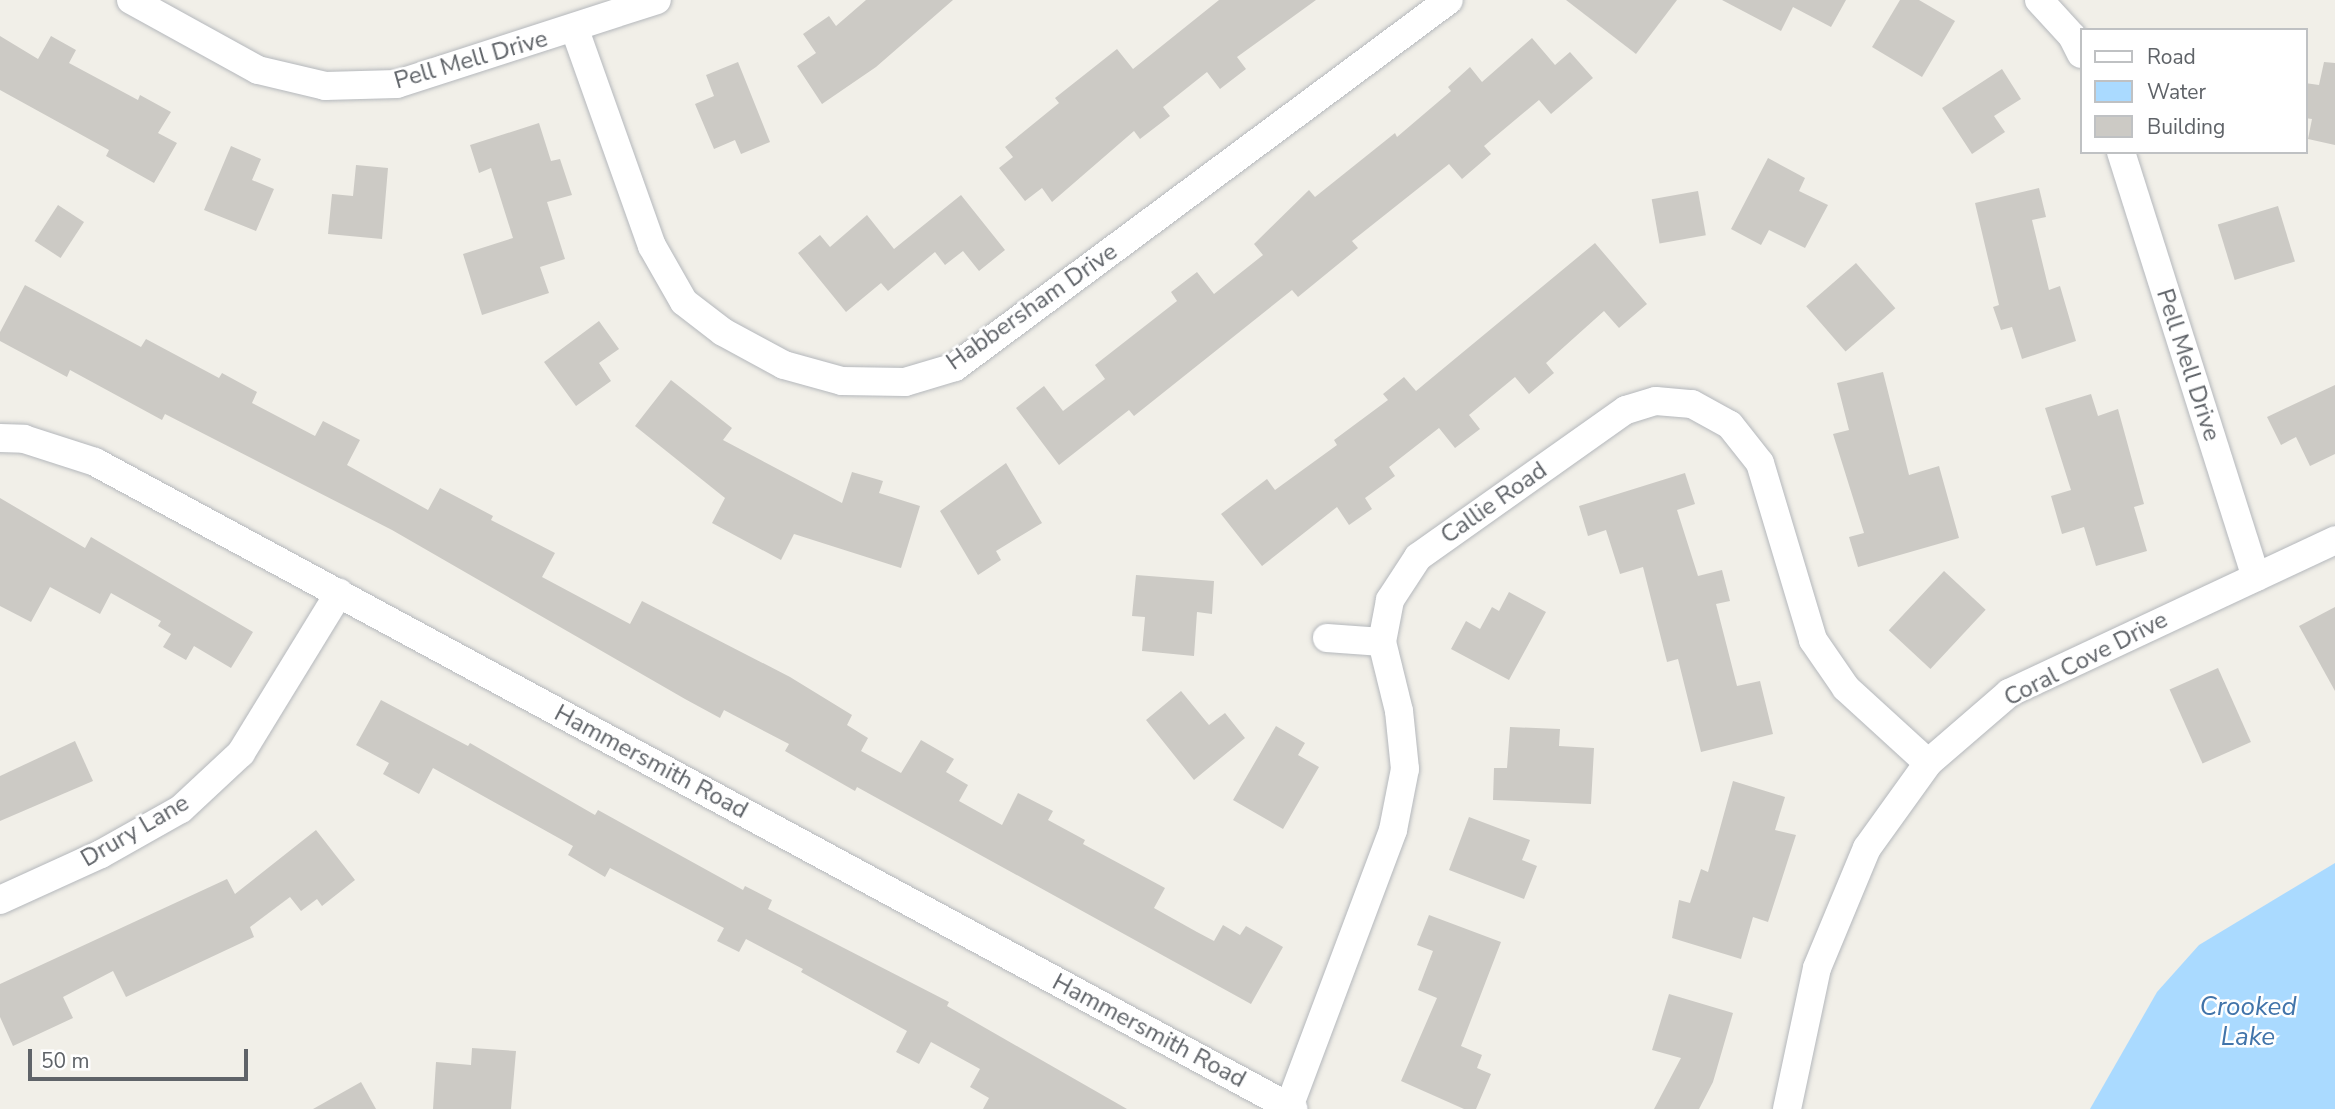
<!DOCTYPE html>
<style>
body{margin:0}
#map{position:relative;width:2335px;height:1109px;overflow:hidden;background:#f1efe8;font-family:"Nunito Sans",sans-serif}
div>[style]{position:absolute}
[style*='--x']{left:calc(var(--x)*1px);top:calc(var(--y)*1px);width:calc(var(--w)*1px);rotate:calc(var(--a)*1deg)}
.water>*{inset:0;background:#aadaff}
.building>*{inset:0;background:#cccac5;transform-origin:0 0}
.roads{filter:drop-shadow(0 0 2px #b5b8bc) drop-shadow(0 0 2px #b5b8bc)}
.minor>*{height:28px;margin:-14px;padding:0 14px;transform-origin:14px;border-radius:14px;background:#fff}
span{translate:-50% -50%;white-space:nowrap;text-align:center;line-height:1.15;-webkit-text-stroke:5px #fff;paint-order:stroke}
.street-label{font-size:24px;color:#5f6368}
.water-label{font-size:26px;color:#4174aa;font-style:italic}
.legend{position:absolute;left:2080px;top:28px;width:228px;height:126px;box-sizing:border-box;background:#fff;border:2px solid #bfc1c3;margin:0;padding:9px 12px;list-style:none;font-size:21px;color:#5f6368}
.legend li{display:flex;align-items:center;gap:14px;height:35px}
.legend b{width:35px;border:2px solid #bfc1c3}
.scale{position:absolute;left:28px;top:1049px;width:220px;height:32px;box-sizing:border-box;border:4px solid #5f6368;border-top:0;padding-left:9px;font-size:21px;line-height:24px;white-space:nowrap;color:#5f6368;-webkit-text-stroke:5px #fff;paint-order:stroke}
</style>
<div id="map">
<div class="water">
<i style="clip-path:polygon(2335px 863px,2335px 1109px,2090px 1109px,2157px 992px,2199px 945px)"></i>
</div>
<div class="building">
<i style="clip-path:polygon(866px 0,953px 0,876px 67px,822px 104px,797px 66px,816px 53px,803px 34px,829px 16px,836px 26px)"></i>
<i style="clip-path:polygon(1219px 0,1316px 0,1237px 57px,1246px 69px,1220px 89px,1207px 72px,1163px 107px,1170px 116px,1140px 139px,1134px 131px,1052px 202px,1042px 188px,1025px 201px,999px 168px,1013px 157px,1005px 147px,1059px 103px,1055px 98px,1117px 49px,1133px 69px)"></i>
<i style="clip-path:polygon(1566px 0,1677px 0,1636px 54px)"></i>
<i style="clip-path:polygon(1722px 0,1846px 0,1831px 27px,1793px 7px,1781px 31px)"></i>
<i style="clip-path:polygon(1900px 0,1919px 0,1955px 21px,1922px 77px,1872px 47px)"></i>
<i style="clip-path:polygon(0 36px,38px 59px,51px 36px,76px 50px,69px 63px,138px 100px,140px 95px,171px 112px,158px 133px,177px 143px,154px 183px,106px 156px,109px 150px,0 90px)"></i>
<i style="clip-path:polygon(1532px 38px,1555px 65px,1570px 52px,1593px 78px,1551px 114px,1539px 100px,1484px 146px,1491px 154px,1462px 179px,1449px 164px,1352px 241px,1358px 248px,1298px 297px,1292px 290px,1134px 416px,1129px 410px,1059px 465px,1016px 408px,1044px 386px,1063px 411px,1105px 379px,1095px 365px,1177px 301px,1171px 292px,1197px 272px,1214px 294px,1263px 255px,1254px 244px,1309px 190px,1315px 197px,1395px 133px,1397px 137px,1451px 91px,1448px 87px,1470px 67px,1482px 82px)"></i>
<i style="clip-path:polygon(738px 62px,770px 142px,741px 154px,735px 140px,714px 149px,695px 104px,714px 96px,706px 75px)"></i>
<i style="clip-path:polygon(2324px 62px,2335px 63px,2335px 145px,2308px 139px,2312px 119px,2305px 118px,2305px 83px,2319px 85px)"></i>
<i style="clip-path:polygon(2002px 69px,2021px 99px,1994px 116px,2005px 132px,1972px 154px,1942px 108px)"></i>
<i style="clip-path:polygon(539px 123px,551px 161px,560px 159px,572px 195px,547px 202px,565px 259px,540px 267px,549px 293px,482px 315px,463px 254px,513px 238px,491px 168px,479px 173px,470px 145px)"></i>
<i style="clip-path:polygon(231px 146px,261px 159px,252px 180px,274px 189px,256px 231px,204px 210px)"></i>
<i style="clip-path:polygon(1768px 158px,1805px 178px,1799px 191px,1828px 205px,1805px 248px,1769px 230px,1761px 245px,1731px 229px)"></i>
<i style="clip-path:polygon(356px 165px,388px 168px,382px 239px,328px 234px,332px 194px,353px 196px)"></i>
<i style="clip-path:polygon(2039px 188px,2046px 217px,2032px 220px,2049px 290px,2060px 286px,2076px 341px,2022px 359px,2012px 327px,2001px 330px,1993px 307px,1999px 305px,1975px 203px)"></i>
<i style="left:1698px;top:191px;width:45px;height:47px;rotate:80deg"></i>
<i style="clip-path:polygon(961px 195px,1005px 250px,979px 271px,963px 251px,945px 265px,935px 252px,888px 291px,881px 283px,846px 312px,798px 253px,820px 235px,830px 247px,867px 215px,894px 249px)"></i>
<i style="left:58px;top:205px;width:31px;height:43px;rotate:33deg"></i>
<i style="left:2278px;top:206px;width:58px;height:63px;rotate:73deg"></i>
<i style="clip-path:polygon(1595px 243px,1647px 304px,1619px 328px,1604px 311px,1546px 363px,1554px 373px,1529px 394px,1515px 377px,1469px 415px,1480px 429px,1455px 448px,1439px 428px,1389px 467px,1395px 476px,1365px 498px,1372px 509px,1349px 525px,1337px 507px,1262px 566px,1221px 514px,1267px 479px,1275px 490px,1337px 445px,1334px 440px,1388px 400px,1383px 394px,1404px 377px,1416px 391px)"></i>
<i style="left:1856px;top:263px;width:60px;height:66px;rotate:49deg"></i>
<i style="clip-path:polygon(25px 285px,141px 347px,146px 339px,219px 378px,222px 373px,257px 392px,252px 403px,315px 436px,323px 421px,360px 440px,347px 465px,428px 510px,440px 488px,493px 516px,491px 520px,555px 553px,542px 577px,630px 624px,642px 601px,790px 677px,852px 715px,847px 725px,868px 738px,861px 751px,901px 773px,921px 740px,954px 759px,946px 772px,968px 785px,959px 801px,1002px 825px,1018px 793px,1053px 811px,1048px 820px,1085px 840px,1083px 844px,1165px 888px,1154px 908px,1197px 932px,1214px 941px,1223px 925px,1240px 935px,1246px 926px,1283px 947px,1251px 1004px,857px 787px,855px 791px,785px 751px,789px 744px,724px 710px,720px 718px,685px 699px,392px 530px,165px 414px,162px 420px,70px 370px,67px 377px,0 341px,0 332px)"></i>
<i style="clip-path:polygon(599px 321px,619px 349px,599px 363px,611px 381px,576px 406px,544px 362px)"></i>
<i style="clip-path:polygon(1883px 372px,1909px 475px,1939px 466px,1959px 538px,1858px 567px,1849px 537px,1864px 533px,1833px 434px,1849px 430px,1837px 383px)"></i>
<i style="clip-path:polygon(671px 380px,732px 428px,723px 440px,842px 503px,852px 472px,883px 481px,879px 493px,920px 506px,901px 568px,794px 534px,781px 560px,712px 523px,725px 498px,635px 426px)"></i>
<i style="clip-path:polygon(2335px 385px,2335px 454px,2310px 466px,2296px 437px,2281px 445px,2267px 417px)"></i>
<i style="clip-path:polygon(2091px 394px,2098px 416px,2118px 409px,2144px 504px,2134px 507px,2147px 551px,2096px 566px,2084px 527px,2062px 534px,2051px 496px,2071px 490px,2045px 408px)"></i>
<i style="clip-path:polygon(1006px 463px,1042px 523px,996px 551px,1001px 560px,978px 575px,940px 511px)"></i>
<i style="clip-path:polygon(1685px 473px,1695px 504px,1677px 510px,1698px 576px,1722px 570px,1730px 601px,1716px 604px,1737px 686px,1760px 681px,1773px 734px,1701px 752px,1678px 659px,1667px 662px,1643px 567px,1620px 574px,1606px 530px,1588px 536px,1579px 506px)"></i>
<i style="clip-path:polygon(0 498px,85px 548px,91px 537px,253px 632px,231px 668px,194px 646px,186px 660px,163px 647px,171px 634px,158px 626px,161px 621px,111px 593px,100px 614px,50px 587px,31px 622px,0 606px)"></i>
<i style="left:1944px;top:571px;width:57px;height:81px;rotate:43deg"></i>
<i style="clip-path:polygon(1136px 575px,1214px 581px,1212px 614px,1197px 612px,1194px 656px,1142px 651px,1145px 617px,1132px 616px)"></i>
<i style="clip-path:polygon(1509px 592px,1546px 612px,1509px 680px,1451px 649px,1466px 621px,1480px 629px,1492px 607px,1499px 611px)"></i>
<i style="clip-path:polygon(2335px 607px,2335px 691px,2299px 626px)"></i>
<i style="left:2218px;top:668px;width:81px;height:53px;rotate:66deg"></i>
<i style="clip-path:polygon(1181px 691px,1209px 725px,1225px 713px,1245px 738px,1194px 780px,1146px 720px)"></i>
<i style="clip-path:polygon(381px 700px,468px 746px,470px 743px,595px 815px,598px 810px,743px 890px,745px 886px,772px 900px,768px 909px,949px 1002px,947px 1006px,1127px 1109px,983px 1109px,989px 1098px,970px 1087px,980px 1069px,931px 1042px,919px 1064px,896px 1052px,907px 1031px,801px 972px,803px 969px,746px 939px,739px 952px,717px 941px,724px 928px,610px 868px,605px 877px,568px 855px,573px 846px,433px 768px,419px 794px,383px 774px,389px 763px,356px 745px)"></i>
<i style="clip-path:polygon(1276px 726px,1305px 743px,1298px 755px,1319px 767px,1283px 829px,1233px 800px)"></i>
<i style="clip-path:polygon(1510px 727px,1560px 729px,1559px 746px,1594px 748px,1591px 804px,1493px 800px,1494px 768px,1507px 768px)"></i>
<i style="clip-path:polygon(75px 741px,93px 781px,0 821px,0 776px)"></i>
<i style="clip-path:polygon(1733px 781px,1785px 797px,1775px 830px,1796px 835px,1768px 922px,1753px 917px,1741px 959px,1672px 938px,1679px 900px,1690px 903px,1701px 869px,1708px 872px)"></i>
<i style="clip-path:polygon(1469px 817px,1530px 840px,1522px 860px,1537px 866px,1524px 899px,1449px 870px)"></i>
<i style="clip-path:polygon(316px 830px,355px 880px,322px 906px,317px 899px,301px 911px,290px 897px,250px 927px,254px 937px,126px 997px,113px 971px,63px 997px,73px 1018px,13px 1046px,0 1017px,0 984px,227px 879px,235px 894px)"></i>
<i style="clip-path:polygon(1429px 915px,1501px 942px,1461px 1046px,1482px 1055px,1477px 1068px,1491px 1074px,1476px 1109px,1464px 1109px,1401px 1081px,1437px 998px,1418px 990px,1433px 951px,1417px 945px)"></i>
<i style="clip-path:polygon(1669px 994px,1733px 1013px,1713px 1082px,1699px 1109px,1654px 1109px,1681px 1058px,1652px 1050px)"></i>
<i style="clip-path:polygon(472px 1048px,516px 1051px,511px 1109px,433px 1109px,436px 1062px,471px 1065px)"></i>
<i style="clip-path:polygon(361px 1082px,376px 1109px,313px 1109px)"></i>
</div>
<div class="roads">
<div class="minor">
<i style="--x:131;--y:0;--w:145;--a:28.9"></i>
<i style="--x:258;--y:70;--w:69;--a:13.4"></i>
<i style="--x:325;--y:86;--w:72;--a:-1.6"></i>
<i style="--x:397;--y:84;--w:273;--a:-17.9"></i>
<i style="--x:2039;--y:0;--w:49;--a:47.5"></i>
<i style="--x:2072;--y:36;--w:20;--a:63"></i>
<i style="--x:575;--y:30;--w:229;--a:70.4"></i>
<i style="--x:652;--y:246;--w:64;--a:60.3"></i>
<i style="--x:684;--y:302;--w:49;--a:37.6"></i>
<i style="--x:723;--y:332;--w:69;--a:28.4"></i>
<i style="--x:784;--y:365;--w:60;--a:15.4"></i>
<i style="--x:842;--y:381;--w:63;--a:0.9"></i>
<i style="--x:905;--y:382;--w:52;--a:-16.7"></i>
<i style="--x:955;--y:367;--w:615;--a:-36.61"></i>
<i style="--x:2121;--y:152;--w:446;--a:72.4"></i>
<i style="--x:0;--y:438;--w:24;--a:2"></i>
<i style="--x:24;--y:439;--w:75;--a:17.9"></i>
<i style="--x:95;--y:462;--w:1362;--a:28.37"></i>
<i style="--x:1327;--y:638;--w:55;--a:4.2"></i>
<i style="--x:0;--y:900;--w:111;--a:-24.5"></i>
<i style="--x:101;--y:854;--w:92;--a:-29.4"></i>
<i style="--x:181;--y:809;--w:82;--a:-43"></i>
<i style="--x:241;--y:753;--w:188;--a:-58.5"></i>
<i style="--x:1289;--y:1107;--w:296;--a:-69.4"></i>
<i style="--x:1393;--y:830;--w:62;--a:-78.9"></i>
<i style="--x:1405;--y:769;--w:58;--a:-95.9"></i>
<i style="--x:1399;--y:711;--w:71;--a:-103.8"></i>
<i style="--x:1382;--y:642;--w:43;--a:-79.2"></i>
<i style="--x:1390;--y:600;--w:51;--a:-56.9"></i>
<i style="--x:1418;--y:557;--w:255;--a:-35.3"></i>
<i style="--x:1626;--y:410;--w:31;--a:-17"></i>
<i style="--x:1656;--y:401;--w:36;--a:5"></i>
<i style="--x:1692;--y:404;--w:43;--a:28.9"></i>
<i style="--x:1730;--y:425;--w:48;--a:51.7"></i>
<i style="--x:1760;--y:463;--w:185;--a:73.3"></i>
<i style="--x:1813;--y:640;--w:58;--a:55.5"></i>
<i style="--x:1846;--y:688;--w:111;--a:42.4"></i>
<i style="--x:1787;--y:1109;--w:144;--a:-78"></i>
<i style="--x:1817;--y:968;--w:130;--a:-67.4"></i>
<i style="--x:1867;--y:848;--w:105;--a:-54.3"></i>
<i style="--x:1928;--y:763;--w:107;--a:-40.8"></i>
<i style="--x:2009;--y:693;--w:360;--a:-25.1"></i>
</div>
</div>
<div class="street-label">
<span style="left:471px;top:60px;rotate:-16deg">Pell Mell Drive</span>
<span style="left:1032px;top:307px;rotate:-35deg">Habbersham Drive</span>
<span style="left:2188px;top:365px;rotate:72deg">Pell Mell Drive</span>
<span style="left:1494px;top:503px;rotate:-35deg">Callie Road</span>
<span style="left:2086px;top:659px;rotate:-27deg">Coral Cove Drive</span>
<span style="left:651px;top:762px;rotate:28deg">Hammersmith Road</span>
<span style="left:135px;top:831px;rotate:-30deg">Drury Lane</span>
<span style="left:1149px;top:1031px;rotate:28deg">Hammersmith Road</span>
</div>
<div class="water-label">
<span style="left:2248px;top:1022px">Crooked<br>Lake</span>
</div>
<ul class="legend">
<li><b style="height:9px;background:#fff"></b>Road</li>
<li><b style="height:19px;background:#aadaff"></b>Water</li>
<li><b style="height:19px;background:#cccac5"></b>Building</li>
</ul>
<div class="scale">50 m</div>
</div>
